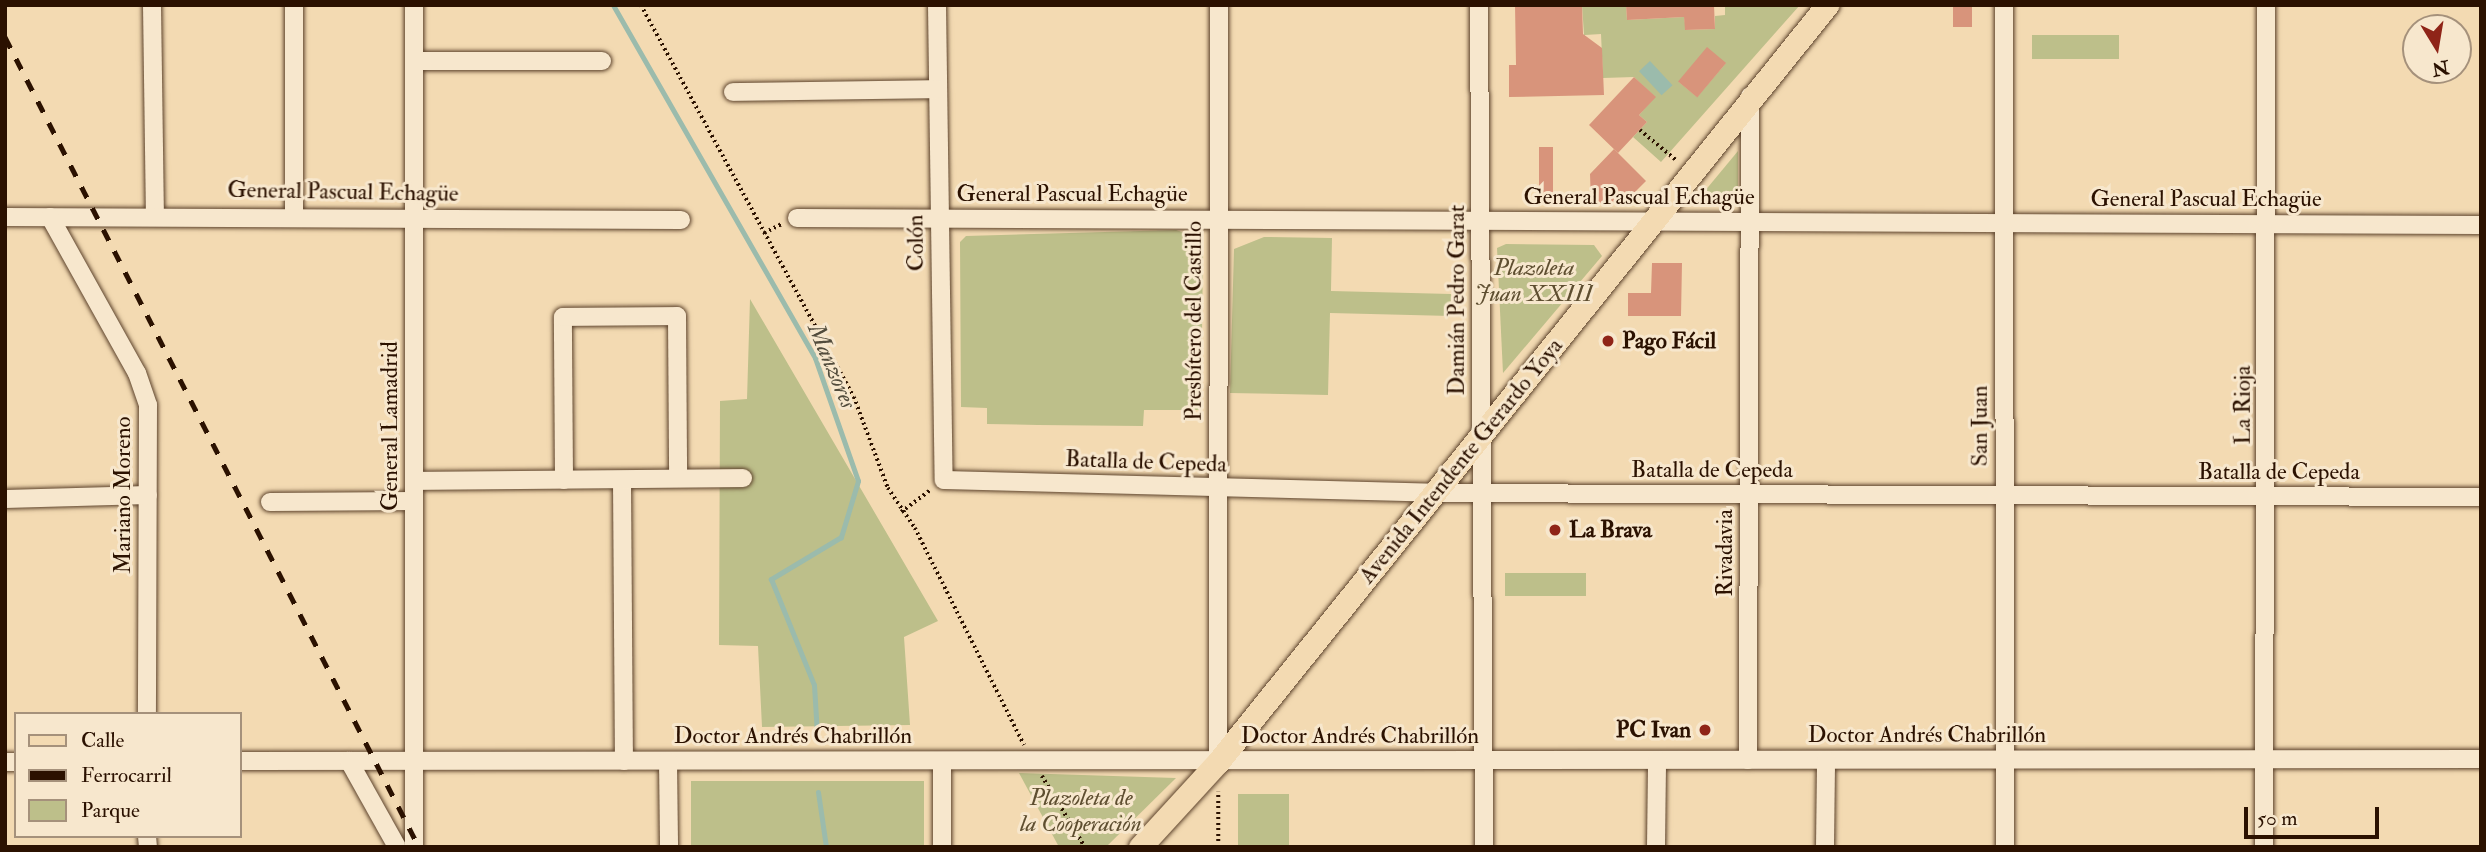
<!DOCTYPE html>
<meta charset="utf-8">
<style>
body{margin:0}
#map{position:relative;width:2486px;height:852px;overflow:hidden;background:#f3dab2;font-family:"IM FELL Double Pica",serif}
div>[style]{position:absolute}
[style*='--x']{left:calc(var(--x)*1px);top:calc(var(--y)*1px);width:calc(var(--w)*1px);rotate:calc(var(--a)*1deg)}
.green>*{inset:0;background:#bdbf8a;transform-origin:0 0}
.water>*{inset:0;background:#9bbbac;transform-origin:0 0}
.stream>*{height:5px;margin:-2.5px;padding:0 2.5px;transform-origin:2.5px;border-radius:2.5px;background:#9bbbac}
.building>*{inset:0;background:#d8947b;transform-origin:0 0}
.path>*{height:3.5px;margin-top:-1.75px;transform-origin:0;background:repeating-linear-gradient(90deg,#2b1100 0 2px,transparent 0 5.5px)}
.roads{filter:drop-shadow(0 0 2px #5d432c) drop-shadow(0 0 2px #5d432c)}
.minor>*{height:18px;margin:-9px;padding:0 9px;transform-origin:9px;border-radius:9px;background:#f7e7cd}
.major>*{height:23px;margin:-11.5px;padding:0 11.5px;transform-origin:11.5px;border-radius:11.5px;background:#f3dab2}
.rail>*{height:5px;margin-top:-2.5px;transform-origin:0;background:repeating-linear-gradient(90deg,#2b1100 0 12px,transparent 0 24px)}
.dots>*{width:19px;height:19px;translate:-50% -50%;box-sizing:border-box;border:4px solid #f7e7cd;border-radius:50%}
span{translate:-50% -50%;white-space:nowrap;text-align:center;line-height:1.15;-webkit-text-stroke:6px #f7e7cd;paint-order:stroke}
.street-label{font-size:23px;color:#2b1100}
.park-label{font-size:23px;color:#5e4e30;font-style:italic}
.poi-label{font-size:23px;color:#2b1100;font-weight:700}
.left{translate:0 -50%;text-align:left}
.right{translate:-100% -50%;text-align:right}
.water-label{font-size:24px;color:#524c3c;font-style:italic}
.frame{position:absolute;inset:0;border:7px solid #2b1100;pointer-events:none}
.legend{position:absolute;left:14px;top:712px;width:228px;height:126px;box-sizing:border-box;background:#f7e7cd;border:2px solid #a5917b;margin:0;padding:9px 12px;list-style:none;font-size:21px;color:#2b1100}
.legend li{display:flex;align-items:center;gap:14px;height:35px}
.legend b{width:35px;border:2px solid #a5917b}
.north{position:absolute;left:2402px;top:14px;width:70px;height:70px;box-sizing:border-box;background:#f7e7cd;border:2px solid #a5917b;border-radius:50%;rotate:169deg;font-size:19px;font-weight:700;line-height:28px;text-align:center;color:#2b1100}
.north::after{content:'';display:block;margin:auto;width:24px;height:32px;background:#8f2418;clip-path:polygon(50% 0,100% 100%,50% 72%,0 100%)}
.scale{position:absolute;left:2244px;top:807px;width:135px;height:32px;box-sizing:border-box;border:4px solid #2b1100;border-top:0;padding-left:9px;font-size:21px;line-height:24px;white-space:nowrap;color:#2b1100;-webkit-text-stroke:5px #f7e7cd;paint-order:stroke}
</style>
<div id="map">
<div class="green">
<i style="clip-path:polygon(evenodd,1582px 5px,1626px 5px,1627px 20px,1684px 17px,1686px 30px,1715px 29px,1715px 16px,1725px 15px,1725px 5px,1800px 5px,1661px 162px,1633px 137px,1647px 122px,1639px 115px,1655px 97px,1634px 77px,1603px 78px,1601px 34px,1585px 35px,1586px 64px,1582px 5px,1726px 63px,1697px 97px,1679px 82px,1726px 63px)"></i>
<i style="left:2119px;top:35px;width:24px;height:87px;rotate:90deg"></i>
<i style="clip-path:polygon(1738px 151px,1738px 202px,1700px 202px,1699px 198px)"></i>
<i style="clip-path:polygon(1176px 230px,1194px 236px,1203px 254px,1201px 410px,1144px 410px,1143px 426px,1038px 425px,987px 424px,987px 408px,961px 407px,960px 242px,966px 236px)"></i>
<i style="clip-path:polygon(1264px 237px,1332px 238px,1331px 291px,1451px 294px,1451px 316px,1330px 313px,1328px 395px,1230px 393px,1234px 249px)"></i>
<i style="clip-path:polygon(1506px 244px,1594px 245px,1602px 256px,1503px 373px,1497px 248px)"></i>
<i style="clip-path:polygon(750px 299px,938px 621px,904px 637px,910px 725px,762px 727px,758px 646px,719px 645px,720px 401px,747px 399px)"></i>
<i style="left:1586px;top:573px;width:23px;height:81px;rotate:90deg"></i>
<i style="clip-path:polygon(1019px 773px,1176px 778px,1106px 847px,1059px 847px)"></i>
<i style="left:691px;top:781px;width:233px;height:66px"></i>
<i style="left:1289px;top:794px;width:53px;height:51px;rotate:90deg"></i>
</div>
<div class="water">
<i style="left:1650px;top:61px;width:33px;height:15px;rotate:47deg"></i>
</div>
<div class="stream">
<i style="--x:613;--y:5;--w:407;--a:60.2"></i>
<i style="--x:815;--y:358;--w:130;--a:70.7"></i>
<i style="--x:858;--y:481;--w:59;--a:106.9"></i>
<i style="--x:841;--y:537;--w:82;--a:149"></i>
<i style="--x:771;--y:579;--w:114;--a:67.9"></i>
<i style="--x:814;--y:685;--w:49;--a:86.5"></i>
<i style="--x:818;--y:792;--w:56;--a:81.7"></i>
</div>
<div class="building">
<i style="clip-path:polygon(1515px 5px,1582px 5px,1583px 34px,1602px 48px,1604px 95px,1509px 97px,1509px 65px,1516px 65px)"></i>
<i style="clip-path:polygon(1626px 5px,1714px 5px,1715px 29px,1685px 30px,1684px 17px,1627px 20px)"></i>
<i style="left:1953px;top:5px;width:19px;height:22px"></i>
<i style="left:1707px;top:47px;width:25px;height:45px;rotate:40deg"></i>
<i style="clip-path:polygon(1634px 77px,1656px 97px,1639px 115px,1647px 122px,1618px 153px,1589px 125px)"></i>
<i style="left:1539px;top:147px;width:14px;height:47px"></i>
<i style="clip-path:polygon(1614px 149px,1646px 181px,1621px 206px,1616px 202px,1591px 204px,1590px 174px)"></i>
<i style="clip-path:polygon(1652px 263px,1682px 263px,1681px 316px,1628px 316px,1628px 293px,1651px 293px)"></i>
</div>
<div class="path">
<i style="--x:641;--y:5;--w:446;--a:61.5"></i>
<i style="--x:854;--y:397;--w:97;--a:69.5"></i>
<i style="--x:888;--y:488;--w:48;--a:56"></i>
<i style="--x:915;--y:528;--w:243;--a:63.3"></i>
<i style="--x:1640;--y:130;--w:47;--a:39.8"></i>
<i style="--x:764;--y:233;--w:20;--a:-27"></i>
<i style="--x:901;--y:512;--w:36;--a:-37"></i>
<i style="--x:1042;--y:776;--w:83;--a:58.8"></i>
<i style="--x:1218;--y:847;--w:55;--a:-90"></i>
</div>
<div class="roads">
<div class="minor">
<i style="--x:152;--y:5;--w:210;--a:89.2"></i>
<i style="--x:294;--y:5;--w:211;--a:90"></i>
<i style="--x:937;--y:5;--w:475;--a:89.2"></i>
<i style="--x:944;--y:480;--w:491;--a:1.5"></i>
<i style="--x:1435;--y:493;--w:1046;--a:0.22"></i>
<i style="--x:1479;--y:5;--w:842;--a:89.66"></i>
<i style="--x:2004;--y:5;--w:842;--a:89.93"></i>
<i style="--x:414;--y:61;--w:188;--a:0"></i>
<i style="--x:733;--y:92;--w:205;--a:-0.8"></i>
<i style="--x:5;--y:217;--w:676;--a:0.25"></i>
<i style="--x:50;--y:217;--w:179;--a:60.9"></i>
<i style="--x:137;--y:373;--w:34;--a:71"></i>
<i style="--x:148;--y:405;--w:309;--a:90.2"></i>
<i style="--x:797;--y:218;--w:1684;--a:0.24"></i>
<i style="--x:564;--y:480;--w:163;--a:-90.4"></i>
<i style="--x:563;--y:317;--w:114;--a:-0.5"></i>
<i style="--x:677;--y:316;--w:162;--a:89.6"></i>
<i style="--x:622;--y:480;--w:281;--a:89.6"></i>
<i style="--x:414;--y:481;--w:329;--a:-0.5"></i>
<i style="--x:5;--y:499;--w:143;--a:-1.6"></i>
<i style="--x:270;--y:502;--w:144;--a:-0.4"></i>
<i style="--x:1748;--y:760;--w:664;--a:-89.83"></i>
<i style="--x:240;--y:761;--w:2241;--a:-0.05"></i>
<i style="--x:349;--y:761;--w:98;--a:60.8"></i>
<i style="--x:668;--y:761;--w:86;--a:89.3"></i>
<i style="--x:942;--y:761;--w:86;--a:90"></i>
<i style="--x:5;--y:762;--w:11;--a:0"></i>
<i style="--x:1218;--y:762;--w:757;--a:-89.92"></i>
<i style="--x:147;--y:836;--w:11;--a:85"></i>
<i style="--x:414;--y:847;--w:842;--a:-90"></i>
<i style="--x:1656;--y:847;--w:87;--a:-89.3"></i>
<i style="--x:1825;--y:847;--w:87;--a:-89.3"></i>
<i style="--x:2264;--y:847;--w:842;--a:-89.86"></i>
</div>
<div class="major">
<i style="--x:1140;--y:847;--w:115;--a:-47.5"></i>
<i style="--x:1218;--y:762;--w:972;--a:-51.18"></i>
</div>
</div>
<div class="rail">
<i style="--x:5;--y:37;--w:910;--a:62.93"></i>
</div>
<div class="dots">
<i style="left:1608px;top:341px;background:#8f2418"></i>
<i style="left:1555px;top:530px;background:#8f2418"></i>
<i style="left:1705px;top:730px;background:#8f2418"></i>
</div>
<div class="street-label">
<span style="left:343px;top:192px;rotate:1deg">General Pascual Echagüe</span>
<span style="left:1072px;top:194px">General Pascual Echagüe</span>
<span style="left:1639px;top:197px">General Pascual Echagüe</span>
<span style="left:2206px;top:199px">General Pascual Echagüe</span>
<span style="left:916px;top:243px;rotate:-91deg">Colón</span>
<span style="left:1457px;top:300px;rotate:-90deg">Damián Pedro Garat</span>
<span style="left:1194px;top:321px;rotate:-90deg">Presbítero del Castillo</span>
<span style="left:2243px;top:405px;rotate:-90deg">La Rioja</span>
<span style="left:390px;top:426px;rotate:-90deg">General Lamadrid</span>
<span style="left:1980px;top:426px;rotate:-90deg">San Juan</span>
<span style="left:1461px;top:461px;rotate:-51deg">Avenida Intendente Gerardo Yoya</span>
<span style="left:1146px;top:462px;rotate:2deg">Batalla de Cepeda</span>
<span style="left:1712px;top:470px">Batalla de Cepeda</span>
<span style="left:2279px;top:472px">Batalla de Cepeda</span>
<span style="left:123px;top:495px;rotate:-90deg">Mariano Moreno</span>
<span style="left:1725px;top:553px;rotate:-90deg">Rivadavia</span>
<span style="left:1927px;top:735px">Doctor Andrés Chabrillón</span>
<span style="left:793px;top:736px">Doctor Andrés Chabrillón</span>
<span style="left:1360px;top:736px">Doctor Andrés Chabrillón</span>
</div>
<div class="park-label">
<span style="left:1534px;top:281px">Plazoleta<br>Juan XXIII</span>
<span style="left:1081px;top:811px">Plazoleta de<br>la Cooperación</span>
</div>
<div class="poi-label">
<span class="left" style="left:1622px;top:341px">Pago Fácil</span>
<span class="left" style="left:1569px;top:530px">La Brava</span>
<span class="right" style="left:1691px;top:730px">PC Ivan</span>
</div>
<div class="water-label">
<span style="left:832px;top:366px;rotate:67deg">Manzores</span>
</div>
<div class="frame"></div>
<ul class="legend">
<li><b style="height:9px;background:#f3dab2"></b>Calle</li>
<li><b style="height:9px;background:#2b1100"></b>Ferrocarril</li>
<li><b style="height:19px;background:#bdbf8a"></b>Parque</li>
</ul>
<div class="north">N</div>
<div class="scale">50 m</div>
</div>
